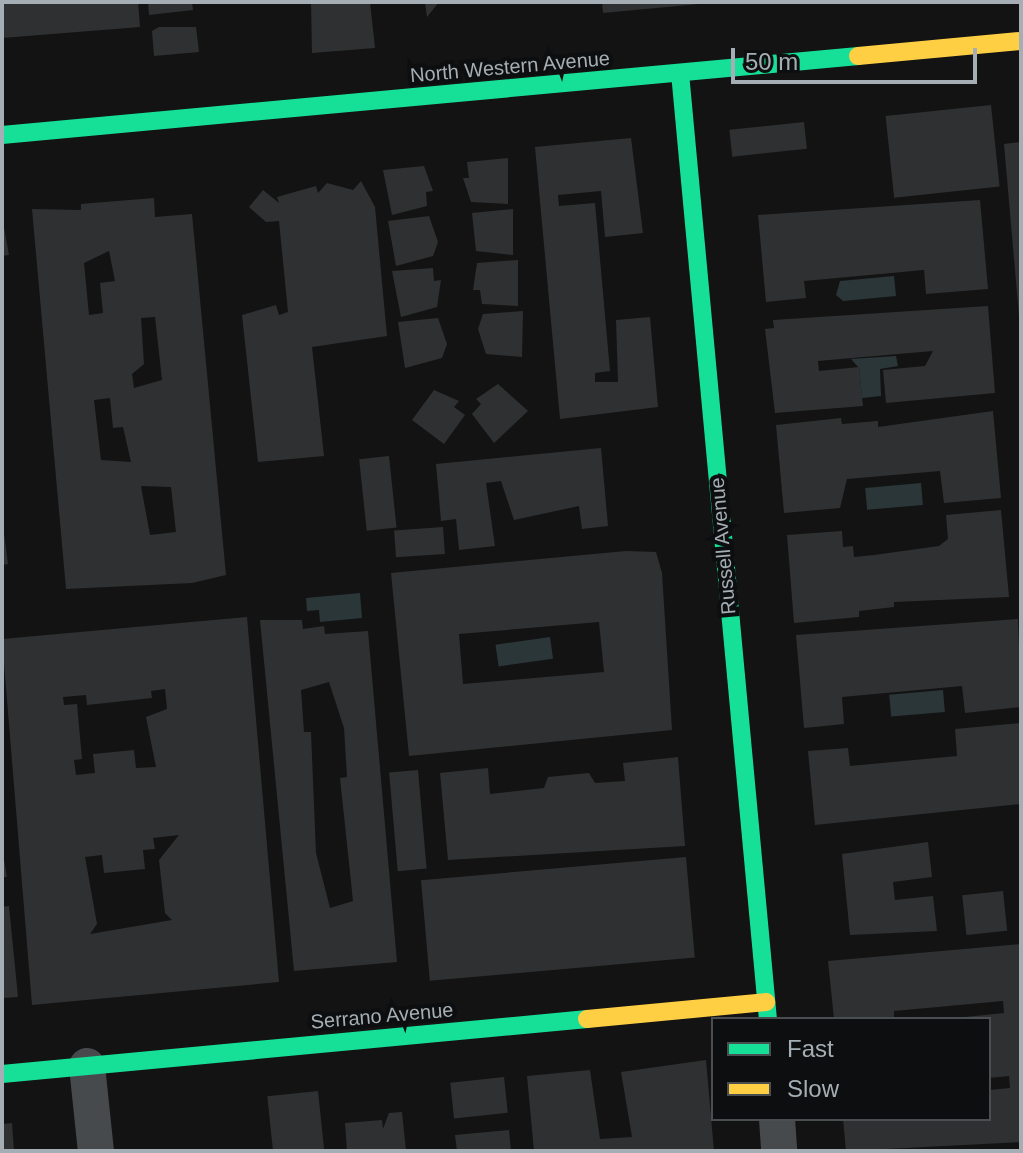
<!DOCTYPE html>
<style>
body{margin:0}
#map{position:relative;width:1023px;height:1153px;overflow:hidden;background:#131313;font-family:Helvetica,sans-serif}
div>[style]{position:absolute}
[style*='--x']{left:calc(var(--x)*1px);top:calc(var(--y)*1px);width:calc(var(--w)*1px);rotate:calc(var(--a)*1deg)}
.water>*{inset:0;background:#2a3638;transform-origin:0 0}
.building>*{inset:0;background:#2f3031;transform-origin:0 0}
.street>*{height:36px;margin:-18px;padding:0 18px;transform-origin:18px;border-radius:18px;background:#474a4c}
.fast>*{height:18px;margin:-9px;padding:0 9px;transform-origin:9px;border-radius:9px;background:#16e098}
.slow>*{height:18px;margin:-9px;padding:0 9px;transform-origin:9px;border-radius:9px;background:#ffcf43}
span{translate:-50% -50%;white-space:nowrap;text-align:center;line-height:1.15;-webkit-text-stroke:8px #0d0e0f;paint-order:stroke}
.street-label{font-size:20px;color:#a4aeb4}
.frame{position:absolute;inset:0;border:4px solid #a4aeb4;pointer-events:none}
.legend{position:absolute;left:711px;top:1017px;width:280px;height:104px;box-sizing:border-box;background:#0d0e0f;border:2px solid #494e51;margin:0;padding:10px 14px;list-style:none;font-size:24px;color:#a4aeb4}
.legend li{display:flex;align-items:center;gap:16px;height:40px}
.legend b{width:40px;border:2px solid #494e51}
.scale{position:absolute;left:731px;top:48px;width:246px;height:36px;box-sizing:border-box;border:4px solid #a4aeb4;border-top:0;padding-left:10px;font-size:24px;line-height:28px;white-space:nowrap;color:#a4aeb4;-webkit-text-stroke:6px #0d0e0f;paint-order:stroke}
</style>
<div id="map">
<div class="water">
<i style="clip-path:polygon(894px 276px,896px 296px,843px 301px,836px 295px,840px 281px)"></i>
<i style="clip-path:polygon(896px 356px,898px 366px,880px 369px,881px 396px,862px 398px,859px 368px,851px 359px)"></i>
<i style="left:921px;top:483px;width:22px;height:56px;rotate:85deg"></i>
<i style="clip-path:polygon(360px 593px,362px 618px,320px 622px,319px 610px,307px 611px,306px 598px)"></i>
<i style="left:550px;top:637px;width:22px;height:55px;rotate:82deg"></i>
<i style="left:943px;top:690px;width:22px;height:54px;rotate:85deg"></i>
</div>
<div class="building">
<i style="clip-path:polygon(2px 2px,138px 2px,140px 27px,2px 38px)"></i>
<i style="clip-path:polygon(148px 2px,192px 2px,193px 10px,149px 15px)"></i>
<i style="clip-path:polygon(311px 2px,370px 2px,375px 48px,312px 53px)"></i>
<i style="clip-path:polygon(425px 2px,439px 2px,427px 17px)"></i>
<i style="clip-path:polygon(602px 2px,699px 2px,699px 4px,603px 13px)"></i>
<i style="clip-path:polygon(159px 27px,196px 27px,199px 52px,154px 56px,152px 31px)"></i>
<i style="left:991px;top:105px;width:82px;height:106px;rotate:84deg"></i>
<i style="left:804px;top:122px;width:27px;height:75px;rotate:84deg"></i>
<i style="clip-path:polygon(631px 138px,643px 233px,605px 237px,601px 191px,558px 195px,559px 206px,595px 203px,610px 371px,595px 373px,595px 382px,618px 382px,616px 320px,650px 317px,658px 407px,560px 419px,535px 147px)"></i>
<i style="clip-path:polygon(1021px 142px,1021px 316px,1019px 316px,1004px 144px)"></i>
<i style="clip-path:polygon(508px 158px,508px 204px,471px 202px,463px 178px,469px 178px,467px 162px)"></i>
<i style="clip-path:polygon(424px 166px,433px 191px,426px 192px,427px 206px,392px 215px,383px 170px)"></i>
<i style="clip-path:polygon(361px 181px,375px 207px,387px 336px,312px 347px,324px 456px,258px 462px,242px 315px,276px 305px,279px 315px,288px 312px,279px 221px,266px 222px,249px 207px,263px 190px,279px 203px,277px 197px,316px 186px,318px 193px,327px 183px,353px 190px)"></i>
<i style="clip-path:polygon(evenodd,154px 198px,155px 217px,192px 214px,226px 575px,192px 583px,66px 589px,32px 209px,81px 210px,81px 204px,154px 198px,109px 251px,115px 281px,100px 283px,103px 313px,89px 315px,84px 263px,109px 251px,154px 198px,155px 317px,162px 380px,134px 388px,132px 374px,144px 364px,141px 318px,155px 317px,154px 198px,110px 398px,113px 428px,123px 427px,131px 462px,101px 460px,94px 400px,110px 398px,154px 198px,141px 486px,171px 487px,176px 532px,150px 535px,141px 486px)"></i>
<i style="clip-path:polygon(980px 200px,988px 289px,926px 294px,924px 270px,804px 281px,806px 298px,766px 302px,758px 215px)"></i>
<i style="clip-path:polygon(513px 209px,513px 255px,476px 251px,472px 213px)"></i>
<i style="clip-path:polygon(2px 216px,9px 255px,2px 256px)"></i>
<i style="clip-path:polygon(429px 216px,438px 242px,433px 256px,396px 266px,388px 221px)"></i>
<i style="clip-path:polygon(518px 260px,518px 306px,482px 304px,480px 290px,473px 290px,477px 263px)"></i>
<i style="clip-path:polygon(433px 268px,434px 281px,441px 280px,437px 307px,401px 317px,392px 271px)"></i>
<i style="clip-path:polygon(988px 306px,995px 393px,886px 403px,883px 370px,925px 366px,933px 351px,818px 361px,819px 371px,859px 367px,863px 406px,775px 413px,765px 329px,774px 328px,773px 320px)"></i>
<i style="clip-path:polygon(523px 311px,522px 357px,486px 354px,478px 329px,483px 314px)"></i>
<i style="clip-path:polygon(438px 318px,447px 344px,442px 358px,405px 368px,398px 322px)"></i>
<i style="clip-path:polygon(498px 384px,528px 411px,494px 443px,472px 414px,481px 404px,476px 399px)"></i>
<i style="clip-path:polygon(434px 390px,459px 401px,454px 407px,465px 415px,444px 444px,412px 420px)"></i>
<i style="clip-path:polygon(993px 411px,1001px 498px,944px 503px,940px 471px,847px 479px,840px 508px,784px 513px,776px 425px,841px 418px,842px 424px,878px 421px,878px 427px)"></i>
<i style="clip-path:polygon(601px 448px,608px 526px,582px 529px,579px 506px,514px 520px,501px 481px,486px 483px,495px 546px,459px 550px,456px 519px,441px 521px,436px 464px)"></i>
<i style="left:389px;top:456px;width:72px;height:30px;rotate:84deg"></i>
<i style="clip-path:polygon(1001px 510px,1009px 597px,894px 602px,894px 607px,859px 611px,859px 617px,794px 623px,787px 535px,842px 531px,843px 547px,853px 546px,854px 557px,874px 555px,939px 546px,948px 539px,946px 515px)"></i>
<i style="clip-path:polygon(2px 518px,8px 564px,2px 565px)"></i>
<i style="left:443px;top:527px;width:27px;height:49px;rotate:86deg"></i>
<i style="clip-path:polygon(evenodd,626px 551px,656px 552px,662px 573px,672px 730px,409px 756px,391px 573px,626px 551px,599px 622px,604px 672px,463px 684px,459px 634px,599px 622px)"></i>
<i style="clip-path:polygon(evenodd,247px 617px,279px 982px,32px 1005px,2px 639px,247px 617px,165px 689px,167px 709px,146px 717px,156px 767px,136px 768px,134px 750px,93px 754px,95px 773px,76px 775px,74px 760px,82px 759px,77px 704px,64px 705px,63px 697px,86px 695px,87px 705px,152px 698px,151px 691px,165px 689px,247px 617px,179px 835px,159px 860px,165px 913px,172px 920px,90px 934px,97px 924px,85px 857px,102px 855px,104px 873px,145px 869px,143px 850px,155px 849px,153px 838px,179px 835px)"></i>
<i style="clip-path:polygon(1018px 619px,1021px 707px,965px 713px,962px 686px,842px 697px,844px 724px,804px 728px,796px 635px)"></i>
<i style="clip-path:polygon(evenodd,260px 620px,302px 620px,303px 629px,324px 626px,325px 634px,368px 631px,397px 962px,294px 971px,260px 620px,329px 682px,344px 728px,347px 777px,340px 778px,353px 901px,330px 908px,316px 853px,311px 732px,304px 732px,301px 690px,329px 682px)"></i>
<i style="clip-path:polygon(1021px 723px,1021px 804px,815px 825px,808px 751px,848px 748px,850px 766px,957px 756px,955px 729px)"></i>
<i style="clip-path:polygon(678px 757px,685px 846px,448px 860px,440px 773px,488px 768px,490px 794px,544px 788px,548px 777px,589px 773px,595px 783px,625px 781px,623px 763px)"></i>
<i style="left:418px;top:770px;width:99px;height:29px;rotate:85deg"></i>
<i style="clip-path:polygon(928px 842px,932px 877px,893px 882px,895px 900px,933px 896px,937px 931px,850px 935px,842px 854px)"></i>
<i style="clip-path:polygon(2px 848px,7px 877px,2px 877px)"></i>
<i style="left:686px;top:857px;width:101px;height:266px;rotate:85deg"></i>
<i style="left:1003px;top:891px;width:40px;height:41px;rotate:84deg"></i>
<i style="clip-path:polygon(9px 906px,18px 997px,2px 998px,2px 907px)"></i>
<i style="clip-path:polygon(1021px 944px,1021px 1142px,846px 1151px,843px 1119px,989px 1119px,989px 1090px,1010px 1088px,1009px 1076px,989px 1078px,989px 1019px,965px 1017px,1004px 1013px,1003px 1001px,894px 1011px,894px 1019px,834px 1019px,828px 961px)"></i>
<i style="clip-path:polygon(706px 1060px,714px 1151px,534px 1151px,527px 1076px,590px 1070px,600px 1139px,632px 1137px,621px 1072px)"></i>
<i style="left:504px;top:1077px;width:36px;height:54px;rotate:84deg"></i>
<i style="left:318px;top:1091px;width:60px;height:51px;rotate:84deg"></i>
<i style="clip-path:polygon(402px 1112px,406px 1151px,347px 1151px,345px 1123px,382px 1120px,383px 1129px,389px 1113px)"></i>
<i style="clip-path:polygon(12px 1123px,14px 1151px,2px 1151px,2px 1124px)"></i>
<i style="clip-path:polygon(509px 1130px,511px 1151px,457px 1151px,455px 1135px)"></i>
</div>
<div class="street">
<i style="--x:87;--y:1066;--w:85;--a:84"></i>
<i style="--x:777;--y:1119;--w:32;--a:86"></i>
</div>
<div class="fast">
<i style="--x:680;--y:73;--w:950;--a:84.69"></i>
<i style="--x:2;--y:135;--w:860;--a:-5.27"></i>
<i style="--x:2;--y:1074;--w:588;--a:-5.37"></i>
</div>
<div class="slow">
<i style="--x:858;--y:56;--w:164;--a:-5.3"></i>
<i style="--x:587;--y:1019;--w:180;--a:-5.4"></i>
</div>
<div class="street-label">
<span style="left:510px;top:67px;rotate:-5deg">North Western Avenue</span>
<span style="left:723px;top:546px;rotate:-95deg">Russell Avenue</span>
<span style="left:382px;top:1016px;rotate:-5deg">Serrano Avenue</span>
</div>
<div class="frame"></div>
<ul class="legend">
<li><b style="height:10px;background:#16e098"></b>Fast</li>
<li><b style="height:10px;background:#ffcf43"></b>Slow</li>
</ul>
<div class="scale">50 m</div>
</div>
